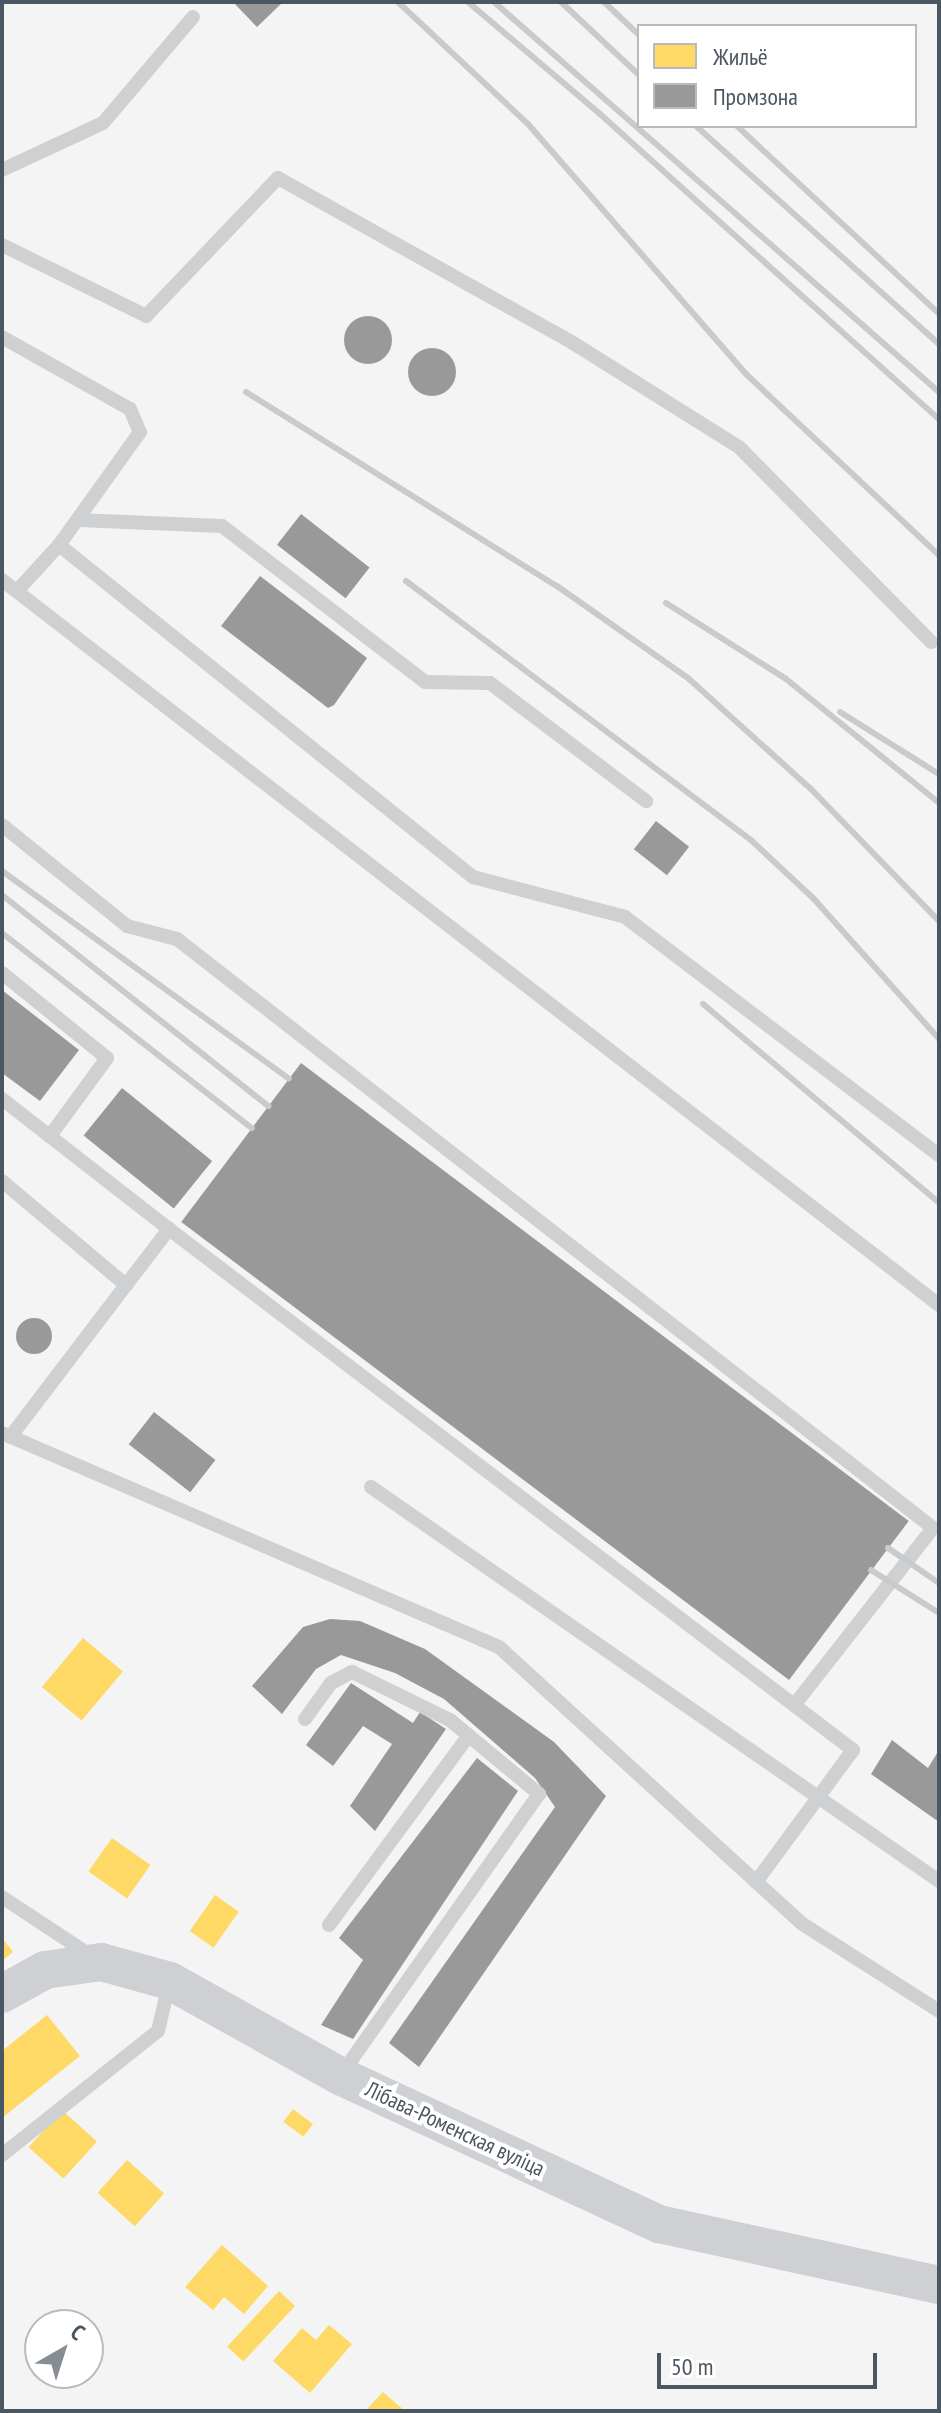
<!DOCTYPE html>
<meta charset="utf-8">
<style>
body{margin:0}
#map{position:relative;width:941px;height:2413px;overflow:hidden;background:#f4f4f4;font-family:"PT Sans Narrow",sans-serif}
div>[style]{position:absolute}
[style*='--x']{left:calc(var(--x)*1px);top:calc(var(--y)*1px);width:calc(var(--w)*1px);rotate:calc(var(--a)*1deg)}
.homes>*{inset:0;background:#ffd966;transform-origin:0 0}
.industry>*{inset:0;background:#999;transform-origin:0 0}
.round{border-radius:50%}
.lane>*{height:14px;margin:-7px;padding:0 7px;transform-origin:7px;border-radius:7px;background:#ced0d2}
.secondary>*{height:38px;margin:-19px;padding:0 19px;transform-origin:19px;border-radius:19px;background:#ced0d4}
.rail>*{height:6px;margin:-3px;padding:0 3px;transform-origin:3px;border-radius:3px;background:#c9cacc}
span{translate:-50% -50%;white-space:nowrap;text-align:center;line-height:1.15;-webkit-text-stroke:8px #fff;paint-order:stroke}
.street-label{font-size:22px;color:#4a5661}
.frame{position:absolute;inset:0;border:4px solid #4a5661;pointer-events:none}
.legend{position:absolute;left:637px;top:24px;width:280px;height:104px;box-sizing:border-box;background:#fff;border:2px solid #b7bbc0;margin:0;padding:10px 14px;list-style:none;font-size:24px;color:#4a5661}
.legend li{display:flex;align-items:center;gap:16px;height:40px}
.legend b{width:40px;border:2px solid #b7bbc0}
.north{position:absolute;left:24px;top:2309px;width:80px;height:80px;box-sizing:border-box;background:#fff;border:2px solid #b7bbc0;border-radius:50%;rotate:39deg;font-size:22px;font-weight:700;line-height:32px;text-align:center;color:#4a5661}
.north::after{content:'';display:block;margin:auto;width:28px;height:36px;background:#868d94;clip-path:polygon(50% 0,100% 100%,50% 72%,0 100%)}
.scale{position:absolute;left:657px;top:2353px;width:220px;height:36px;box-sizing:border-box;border:4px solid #4a5661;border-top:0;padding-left:10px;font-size:24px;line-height:28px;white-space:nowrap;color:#4a5661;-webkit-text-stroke:6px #fff;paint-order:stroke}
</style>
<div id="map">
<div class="homes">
<i style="left:83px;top:1638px;width:52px;height:64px;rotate:40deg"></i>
<i style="left:112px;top:1838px;width:47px;height:41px;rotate:35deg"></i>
<i style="left:215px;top:1895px;width:29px;height:44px;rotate:35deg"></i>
<i style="clip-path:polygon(2px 1938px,13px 1952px,2px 1961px)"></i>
<i style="clip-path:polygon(47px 2015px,80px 2056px,2px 2118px,2px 2051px)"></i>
<i style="left:293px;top:2109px;width:25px;height:16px;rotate:37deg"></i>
<i style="left:62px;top:2110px;width:47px;height:50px;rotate:42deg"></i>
<i style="left:127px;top:2160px;width:50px;height:44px;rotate:42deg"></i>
<i style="clip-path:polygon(222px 2245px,268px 2286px,244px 2314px,224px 2297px,213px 2310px,185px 2287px)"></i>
<i style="left:279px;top:2291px;width:22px;height:76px;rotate:43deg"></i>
<i style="clip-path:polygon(329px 2325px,352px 2344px,310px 2393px,273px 2361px,302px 2328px,316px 2340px)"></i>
<i style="clip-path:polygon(383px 2392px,405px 2411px,365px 2411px)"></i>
</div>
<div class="industry">
<i style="clip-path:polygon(233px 2px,283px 2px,257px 27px)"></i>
<i class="round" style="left:344px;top:316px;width:48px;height:48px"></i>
<i class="round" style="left:408px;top:348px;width:48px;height:48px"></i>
<i style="left:301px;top:514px;width:87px;height:39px;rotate:38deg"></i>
<i style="clip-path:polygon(260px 576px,367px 658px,334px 705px,328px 708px,221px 626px)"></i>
<i style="left:656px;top:821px;width:42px;height:36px;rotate:38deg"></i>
<i style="clip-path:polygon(2px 990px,79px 1050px,40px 1101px,2px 1073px)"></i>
<i style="left:301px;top:1063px;width:761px;height:199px;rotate:37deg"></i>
<i style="left:122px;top:1088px;width:116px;height:61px;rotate:39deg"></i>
<i class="round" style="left:16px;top:1318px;width:36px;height:36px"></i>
<i style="left:154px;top:1412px;width:78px;height:41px;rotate:38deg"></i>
<i style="clip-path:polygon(330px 1619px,360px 1621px,425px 1649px,554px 1742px,606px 1796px,419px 2067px,389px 2043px,555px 1807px,535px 1778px,444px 1699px,395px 1673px,341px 1655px,316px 1669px,282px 1714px,252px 1686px,303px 1627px)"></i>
<i style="clip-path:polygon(351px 1683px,413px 1723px,420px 1712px,446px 1729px,375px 1831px,350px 1806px,392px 1744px,363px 1726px,333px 1766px,306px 1745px)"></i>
<i style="clip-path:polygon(892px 1740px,928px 1768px,939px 1750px,939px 1822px,871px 1774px)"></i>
<i style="clip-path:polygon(477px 1758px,518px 1791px,353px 2039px,321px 2025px,363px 1960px,339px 1938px)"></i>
</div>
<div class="lane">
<i style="--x:2;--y:170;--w:111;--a:-25"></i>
<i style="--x:103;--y:123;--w:139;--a:-49.7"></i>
<i style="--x:2;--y:245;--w:161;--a:26.2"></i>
<i style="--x:146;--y:316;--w:191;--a:-46.3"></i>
<i style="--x:278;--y:178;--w:338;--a:29.2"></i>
<i style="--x:573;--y:343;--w:196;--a:32.1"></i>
<i style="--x:739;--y:447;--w:274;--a:45.4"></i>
<i style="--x:2;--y:337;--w:147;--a:29.4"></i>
<i style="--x:130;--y:409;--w:25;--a:67"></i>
<i style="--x:140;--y:432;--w:139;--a:125.6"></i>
<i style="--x:78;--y:520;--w:144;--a:2.4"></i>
<i style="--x:222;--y:526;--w:256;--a:37.5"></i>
<i style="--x:425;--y:682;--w:65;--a:0.9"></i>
<i style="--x:490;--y:683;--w:196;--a:37.1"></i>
<i style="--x:2;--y:580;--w:1185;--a:37.73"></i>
<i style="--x:17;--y:591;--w:62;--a:-47.6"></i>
<i style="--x:59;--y:545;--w:531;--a:38.73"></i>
<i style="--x:473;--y:877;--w:157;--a:14.7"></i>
<i style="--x:625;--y:917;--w:394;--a:37.2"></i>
<i style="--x:2;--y:825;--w:161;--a:38.9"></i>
<i style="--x:127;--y:926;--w:52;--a:14.6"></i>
<i style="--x:177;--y:939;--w:958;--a:37.92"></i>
<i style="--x:933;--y:1528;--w:225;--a:128.1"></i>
<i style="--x:2;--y:973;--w:135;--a:39"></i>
<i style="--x:107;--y:1058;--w:97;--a:126.2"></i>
<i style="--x:2;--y:1099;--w:212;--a:37.9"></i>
<i style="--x:2;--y:1181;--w:162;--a:40"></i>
<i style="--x:126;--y:1285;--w:191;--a:127.3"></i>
<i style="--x:126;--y:1285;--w:71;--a:-52.5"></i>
<i style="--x:169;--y:1229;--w:860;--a:37.3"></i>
<i style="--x:853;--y:1750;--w:164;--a:126.3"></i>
<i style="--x:2;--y:1433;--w:541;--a:23.3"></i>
<i style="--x:499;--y:1647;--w:409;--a:42.4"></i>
<i style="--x:801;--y:1923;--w:164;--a:32.5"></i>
<i style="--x:371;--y:1487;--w:691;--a:34.75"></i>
<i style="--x:305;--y:1719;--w:44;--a:-54.2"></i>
<i style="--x:331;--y:1683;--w:24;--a:-28"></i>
<i style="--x:352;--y:1672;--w:109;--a:26.1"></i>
<i style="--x:450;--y:1720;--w:116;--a:39.7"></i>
<i style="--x:539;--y:1794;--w:344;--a:125.2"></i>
<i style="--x:2;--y:1897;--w:105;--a:33.4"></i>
<i style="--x:329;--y:1925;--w:231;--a:-53.6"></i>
<i style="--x:2;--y:2155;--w:199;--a:-38.5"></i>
<i style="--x:158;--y:2031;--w:48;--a:-76.8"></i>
</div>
<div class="secondary">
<i style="--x:2;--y:1994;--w:49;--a:-29.2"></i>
<i style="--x:45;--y:1970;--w:57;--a:-8.1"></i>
<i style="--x:101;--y:1962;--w:72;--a:15.4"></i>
<i style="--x:170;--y:1981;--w:195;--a:29.2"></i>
<i style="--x:340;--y:2076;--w:352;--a:24.9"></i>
<i style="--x:659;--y:2224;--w:287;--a:12.3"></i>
</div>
<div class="rail">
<i style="--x:398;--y:2;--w:178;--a:43.2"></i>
<i style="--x:528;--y:124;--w:332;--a:48.9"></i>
<i style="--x:746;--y:374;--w:265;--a:43.2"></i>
<i style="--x:468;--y:2;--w:173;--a:40.3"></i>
<i style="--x:600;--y:114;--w:456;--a:42"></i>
<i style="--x:494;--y:2;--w:592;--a:41.23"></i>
<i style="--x:561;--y:2;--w:107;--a:43.1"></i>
<i style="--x:604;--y:2;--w:48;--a:43.3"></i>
<i style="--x:696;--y:126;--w:326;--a:41.9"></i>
<i style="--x:737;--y:126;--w:276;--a:42.9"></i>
<i style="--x:246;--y:392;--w:367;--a:32"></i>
<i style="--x:557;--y:586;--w:160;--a:35.1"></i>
<i style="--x:688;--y:678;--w:166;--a:42.1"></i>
<i style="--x:811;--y:789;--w:184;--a:45.9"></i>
<i style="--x:406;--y:581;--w:431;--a:36.9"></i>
<i style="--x:751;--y:840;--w:86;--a:43.1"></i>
<i style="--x:814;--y:899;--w:188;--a:48.2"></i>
<i style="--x:666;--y:603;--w:142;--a:32.3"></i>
<i style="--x:786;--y:679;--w:197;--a:39"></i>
<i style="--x:840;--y:712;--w:117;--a:32.1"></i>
<i style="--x:2;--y:871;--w:354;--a:35.9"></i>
<i style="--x:2;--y:895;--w:340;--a:38.4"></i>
<i style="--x:2;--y:933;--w:317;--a:38"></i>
<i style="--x:703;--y:1004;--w:309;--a:40.1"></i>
<i style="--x:888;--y:1548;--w:62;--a:34.5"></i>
<i style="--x:871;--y:1570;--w:80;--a:32.3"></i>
</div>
<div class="street-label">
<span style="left:455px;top:2129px;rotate:25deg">Лібава-Роменская вуліца</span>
</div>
<div class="frame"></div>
<ul class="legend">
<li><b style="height:22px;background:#ffd966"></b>Жильё</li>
<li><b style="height:22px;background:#999"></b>Промзона</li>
</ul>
<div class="north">С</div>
<div class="scale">50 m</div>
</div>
